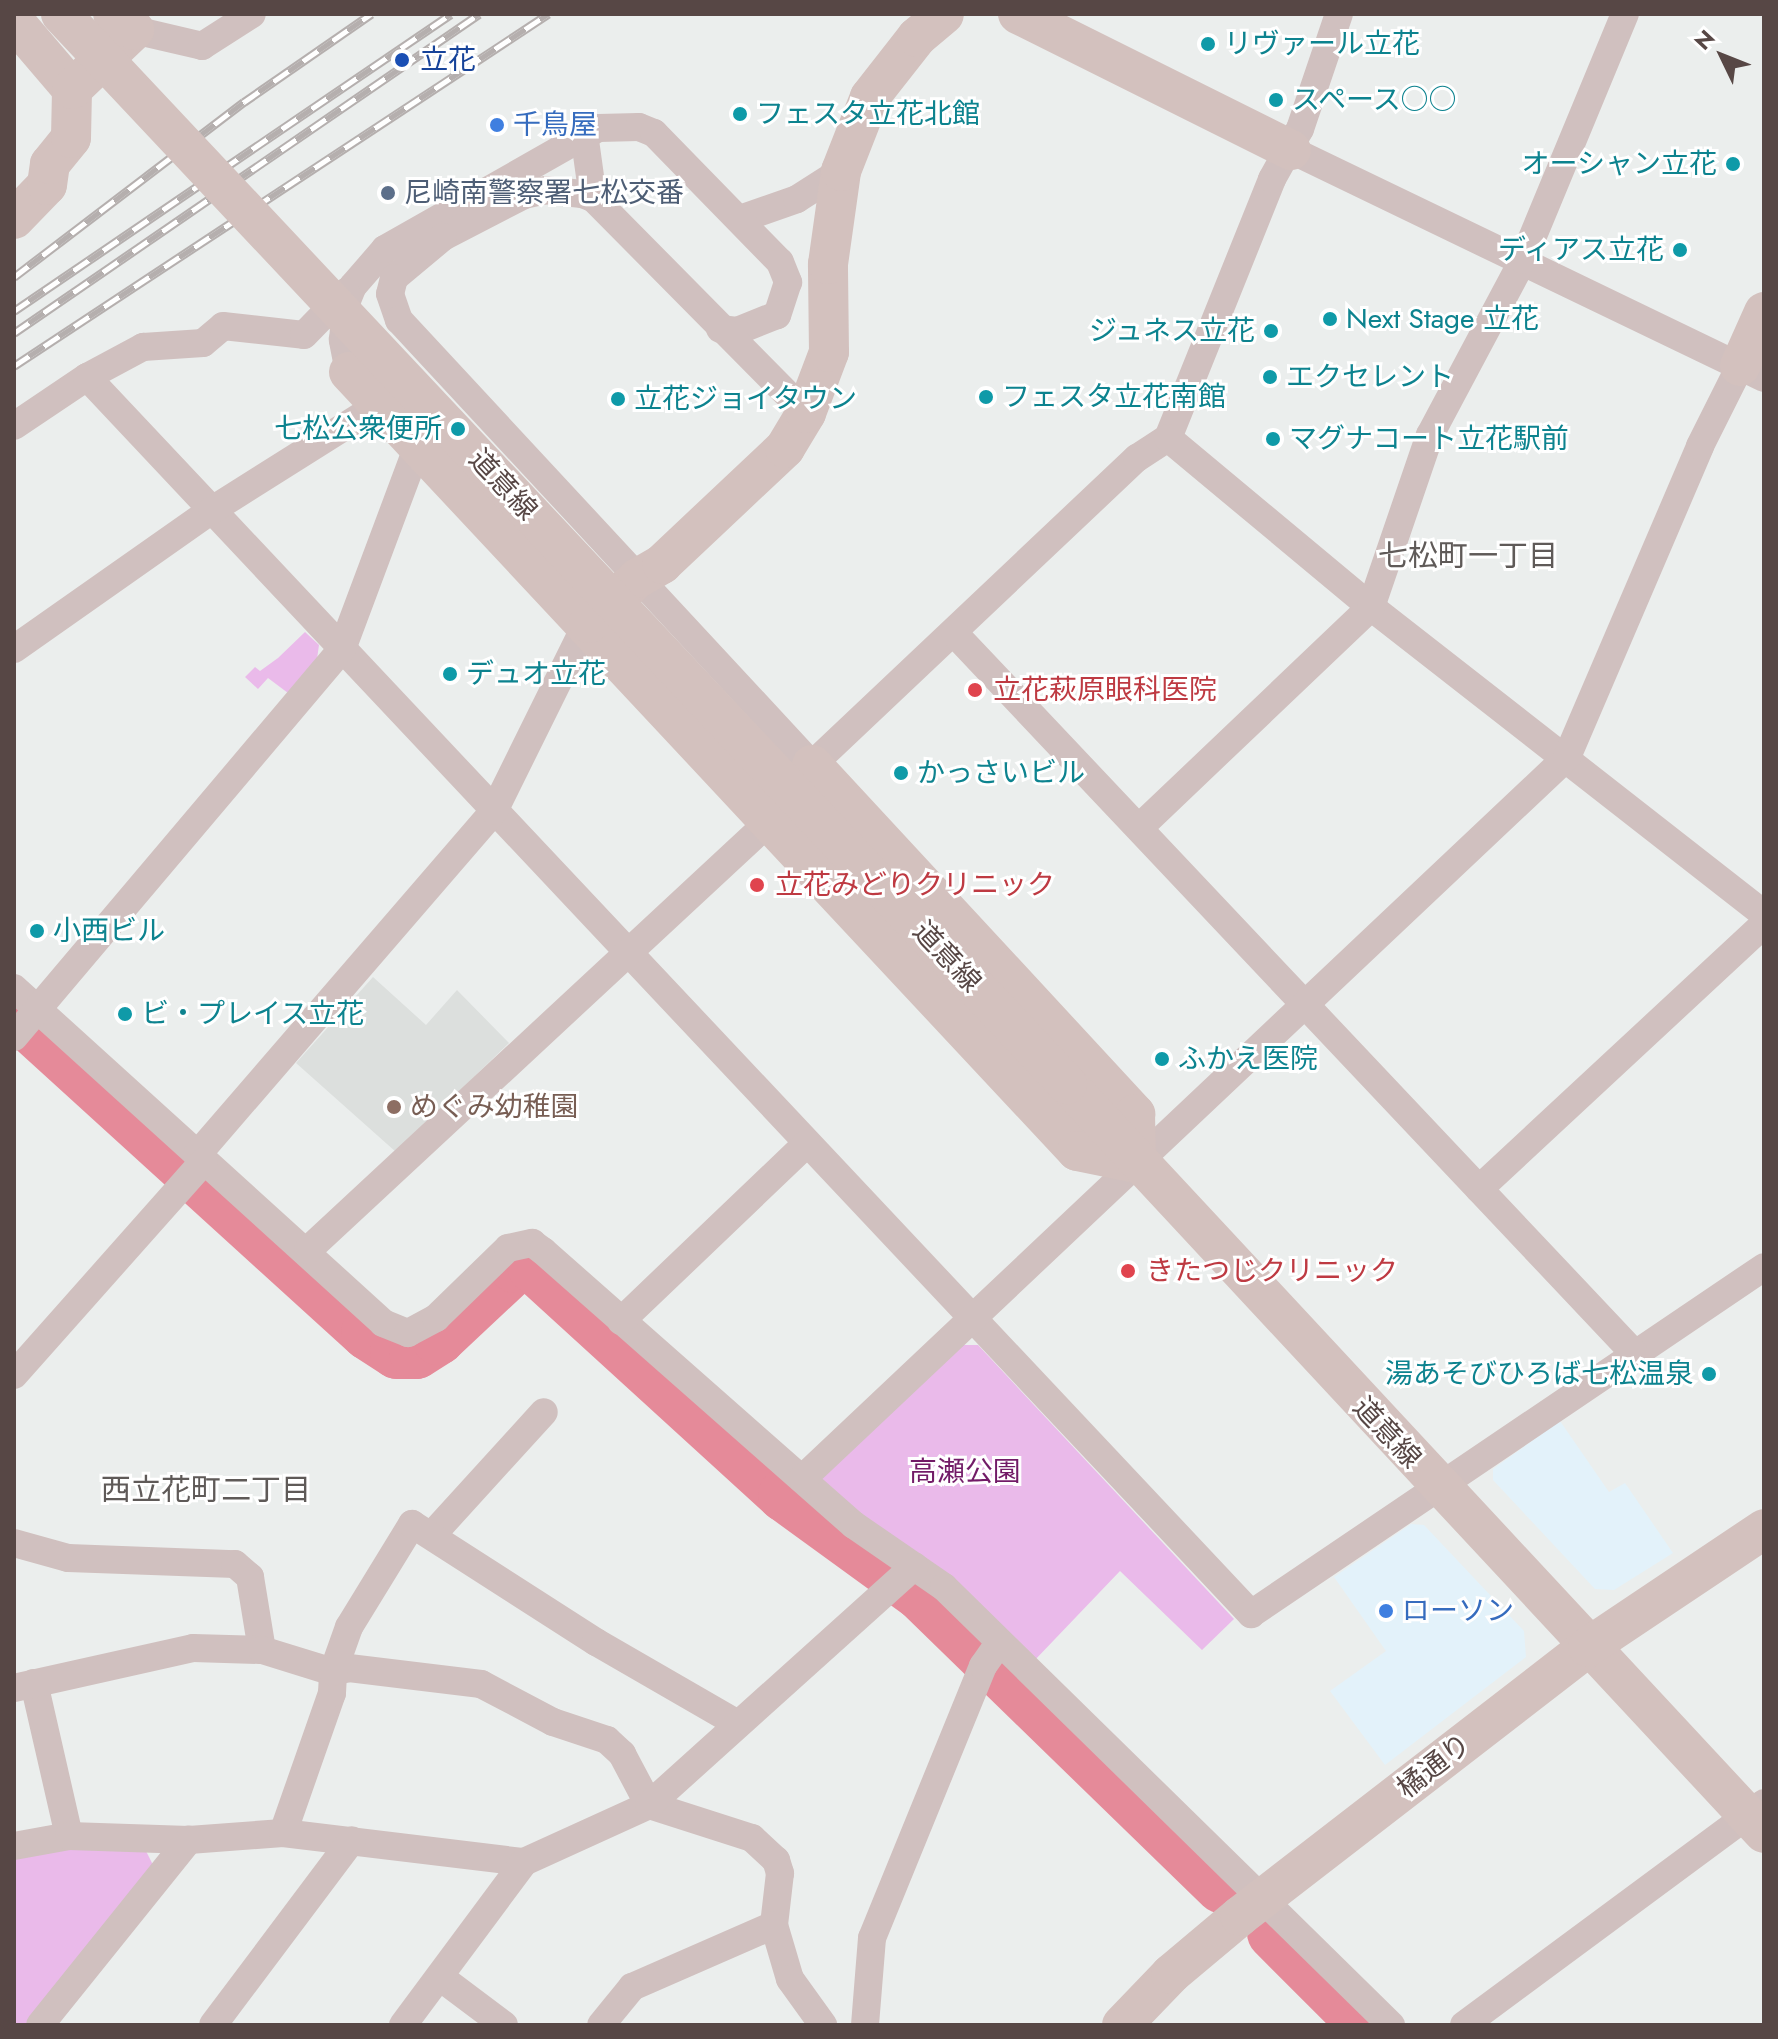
<!DOCTYPE html>
<meta charset="utf-8">
<style>
body{margin:0}
#map{position:relative;width:1778px;height:2039px;overflow:hidden;background:#ebeeed;font-family:Jost,"Noto Sans JP",sans-serif}
div>[style]{position:absolute}
[style*='--x']{left:calc(var(--x)*1px);top:calc(var(--y)*1px);width:calc(var(--w)*1px);rotate:calc(var(--a)*1deg)}
.commercial>*{inset:0;background:#e3f2fa}
.education>*{inset:0;background:#dcdfdd}
.green>*{inset:0;background:#eabaea}
.river>*{height:54px;margin:-27px;padding:0 27px;transform-origin:27px;border-radius:27px;background:#e58a99}
.street>*{height:28px;margin:-14px;padding:0 14px;transform-origin:14px;border-radius:14px;background:#d0c0bf}
.secondary>*{height:40px;margin:-20px;padding:0 20px;transform-origin:20px;border-radius:20px;background:#d3c1be}
.rail>*{height:9px;margin-top:-4.5px;transform-origin:0;background:repeating-linear-gradient(90deg,#fff 0 18px,#b5afae 0 36px);box-sizing:border-box;border-block:2px solid #b5afae}
.secondary-bridge>*{height:40px;margin:-20px;padding:0 20px;transform-origin:20px;border-radius:20px;background:#d3c1be}
.dots>*{width:22px;height:22px;translate:-50% -50%;box-sizing:border-box;border:4px solid #fff;border-radius:50%}
span{translate:-50% -50%;white-space:nowrap;text-align:center;line-height:1.15;-webkit-text-stroke:6px #fff;paint-order:stroke}
.culture-label{font-size:28px;color:#0d838f}
.left{translate:0 -50%;text-align:left}
.right{translate:-100% -50%;text-align:right}
.transit-label{font-size:28px;color:#164399}
.shop-label{font-size:28px;color:#366cbe}
.service-label{font-size:28px;color:#4e5e75}
.street-label{font-size:28px;color:#574745}
.health-label{font-size:28px;color:#be3a42}
.education-label{font-size:28px;color:#785e54}
.park-label{font-size:28px;color:#721b67}
.neighbourhood-label{font-size:30px;color:#5f5a58}
.frame{position:absolute;inset:0;border:16px solid #574745;pointer-events:none}
.north{position:absolute;left:1682px;top:16px;width:80px;height:80px;-webkit-text-stroke:6px #fff;paint-order:stroke;rotate:313deg;font-size:22px;font-weight:700;line-height:32px;text-align:center;color:#574745}
.north::after{content:'';display:block;margin:auto;width:28px;height:36px;background:#574745;clip-path:polygon(50% 0,100% 100%,50% 72%,0 100%)}
</style>
<div id="map">
<div class="commercial">
<i style="clip-path:polygon(1560px 1421px,1609px 1492px,1625px 1483px,1673px 1553px,1614px 1590px,1595px 1589px,1493px 1480px,1493px 1469px)"></i>
<i style="clip-path:polygon(1411px 1524px,1424px 1525px,1524px 1631px,1526px 1657px,1385px 1765px,1330px 1691px,1386px 1651px,1334px 1577px)"></i>
</div>
<div class="education">
<i style="clip-path:polygon(373px 977px,426px 1025px,457px 990px,509px 1043px,396px 1152px,296px 1063px)"></i>
</div>
<div class="green">
<i style="clip-path:polygon(305px 632px,319px 645px,317px 659px,288px 693px,268px 678px,258px 689px,245px 677px,255px 667px,260px 671px,278px 658px)"></i>
<i style="clip-path:polygon(962px 1345px,978px 1345px,1234px 1619px,1202px 1650px,1120px 1571px,1033px 1662px,820px 1486px,820px 1475px)"></i>
<i style="clip-path:polygon(142px 1843px,153px 1865px,29px 2025px,14px 2025px,14px 1854px)"></i>
</div>
<div class="river">
<i style="--x:14;--y:1011;--w:479;--a:42.3"></i>
<i style="--x:368;--y:1333;--w:35;--a:33"></i>
<i style="--x:397;--y:1352;--w:19;--a:0"></i>
<i style="--x:416;--y:1352;--w:26;--a:-32"></i>
<i style="--x:438;--y:1338;--w:105;--a:-43.1"></i>
<i style="--x:515;--y:1266;--w:19;--a:0"></i>
<i style="--x:534;--y:1266;--w:340;--a:42.4"></i>
<i style="--x:785;--y:1495;--w:167;--a:36"></i>
<i style="--x:920;--y:1593;--w:421;--a:44.2"></i>
<i style="--x:1274;--y:1933;--w:130;--a:45"></i>
</div>
<div class="street">
<i style="--x:134;--y:30;--w:70;--a:13.2"></i>
<i style="--x:202;--y:46;--w:59;--a:-32.6"></i>
<i style="--x:584;--y:133;--w:66;--a:82.1"></i>
<i style="--x:1291;--y:150;--w:525;--a:25.74"></i>
<i style="--x:740;--y:219;--w:60;--a:-19.3"></i>
<i style="--x:797;--y:199;--w:52;--a:-32.5"></i>
<i style="--x:349;--y:372;--w:33;--a:-101"></i>
<i style="--x:343;--y:340;--w:37;--a:-85"></i>
<i style="--x:346;--y:303;--w:18;--a:-68"></i>
<i style="--x:353;--y:286;--w:49;--a:-49.1"></i>
<i style="--x:385;--y:249;--w:245;--a:-29.6"></i>
<i style="--x:598;--y:128;--w:41;--a:-1.4"></i>
<i style="--x:639;--y:127;--w:16;--a:22"></i>
<i style="--x:654;--y:133;--w:180;--a:45.7"></i>
<i style="--x:780;--y:262;--w:22;--a:68"></i>
<i style="--x:788;--y:282;--w:35;--a:108"></i>
<i style="--x:777;--y:315;--w:43;--a:158.2"></i>
<i style="--x:737;--y:331;--w:17;--a:-173"></i>
<i style="--x:87;--y:377;--w:1699;--a:46.74"></i>
<i style="--x:1251;--y:1614;--w:619;--a:-34.07"></i>
<i style="--x:806;--y:413;--w:303;--a:-134.7"></i>
<i style="--x:593;--y:198;--w:12;--a:-160"></i>
<i style="--x:582;--y:194;--w:36;--a:-174"></i>
<i style="--x:546;--y:190;--w:23;--a:167"></i>
<i style="--x:524;--y:195;--w:91;--a:152.6"></i>
<i style="--x:443;--y:237;--w:64;--a:140.1"></i>
<i style="--x:394;--y:278;--w:16;--a:104"></i>
<i style="--x:390;--y:294;--w:28;--a:71"></i>
<i style="--x:399;--y:320;--w:607;--a:47.14"></i>
<i style="--x:812;--y:765;--w:447;--a:-43.4"></i>
<i style="--x:1137;--y:458;--w:37;--a:-33"></i>
<i style="--x:1168;--y:438;--w:279;--a:-68.1"></i>
<i style="--x:1272;--y:179;--w:57;--a:-60.8"></i>
<i style="--x:1300;--y:129;--w:121;--a:-71.3"></i>
<i style="--x:14;--y:426;--w:88;--a:-33.9"></i>
<i style="--x:87;--y:377;--w:64;--a:-28.2"></i>
<i style="--x:143;--y:347;--w:60;--a:-3.8"></i>
<i style="--x:203;--y:343;--w:26;--a:-40"></i>
<i style="--x:223;--y:326;--w:81;--a:6.3"></i>
<i style="--x:304;--y:335;--w:60;--a:-45.7"></i>
<i style="--x:1168;--y:438;--w:264;--a:39.8"></i>
<i style="--x:1371;--y:607;--w:499;--a:38"></i>
<i style="--x:955;--y:634;--w:990;--a:46.64"></i>
<i style="--x:14;--y:649;--w:242;--a:-35.1"></i>
<i style="--x:212;--y:510;--w:197;--a:-32.2"></i>
<i style="--x:1140;--y:827;--w:319;--a:-43.6"></i>
<i style="--x:1371;--y:607;--w:182;--a:-71.1"></i>
<i style="--x:1430;--y:435;--w:198;--a:-62"></i>
<i style="--x:1523;--y:260;--w:266;--a:-67.5"></i>
<i style="--x:14;--y:988;--w:498;--a:42.2"></i>
<i style="--x:383;--y:1323;--w:27;--a:22"></i>
<i style="--x:408;--y:1333;--w:32;--a:-28"></i>
<i style="--x:436;--y:1318;--w:100;--a:-44.2"></i>
<i style="--x:508;--y:1248;--w:25;--a:-12"></i>
<i style="--x:532;--y:1243;--w:14;--a:36"></i>
<i style="--x:543;--y:1251;--w:414;--a:41.4"></i>
<i style="--x:854;--y:1525;--w:109;--a:34.6"></i>
<i style="--x:944;--y:1587;--w:626;--a:44.42"></i>
<i style="--x:14;--y:1037;--w:508;--a:-49.79"></i>
<i style="--x:342;--y:649;--w:217;--a:-69.5"></i>
<i style="--x:418;--y:446;--w:14;--a:-45"></i>
<i style="--x:197;--y:1155;--w:454;--a:-49.2"></i>
<i style="--x:494;--y:811;--w:208;--a:-63.7"></i>
<i style="--x:1479;--y:1189;--w:389;--a:-42.9"></i>
<i style="--x:308;--y:1250;--w:630;--a:-42.88"></i>
<i style="--x:621;--y:1321;--w:256;--a:-43.7"></i>
<i style="--x:14;--y:1375;--w:286;--a:-48.4"></i>
<i style="--x:802;--y:1479;--w:1052;--a:-43.34"></i>
<i style="--x:1567;--y:757;--w:338;--a:-66.8"></i>
<i style="--x:1700;--y:446;--w:89;--a:-63.4"></i>
<i style="--x:432;--y:1535;--w:166;--a:-47.7"></i>
<i style="--x:14;--y:1543;--w:56;--a:15.5"></i>
<i style="--x:68;--y:1558;--w:167;--a:2.1"></i>
<i style="--x:235;--y:1564;--w:20;--a:41"></i>
<i style="--x:250;--y:1577;--w:74;--a:80.7"></i>
<i style="--x:34;--y:1683;--w:157;--a:77.1"></i>
<i style="--x:14;--y:1688;--w:183;--a:-12.6"></i>
<i style="--x:193;--y:1648;--w:69;--a:1.7"></i>
<i style="--x:262;--y:1650;--w:74;--a:17.2"></i>
<i style="--x:333;--y:1672;--w:16;--a:-14"></i>
<i style="--x:349;--y:1668;--w:133;--a:6.9"></i>
<i style="--x:481;--y:1684;--w:81;--a:27.8"></i>
<i style="--x:553;--y:1722;--w:57;--a:18.4"></i>
<i style="--x:607;--y:1740;--w:21;--a:43"></i>
<i style="--x:622;--y:1754;--w:58;--a:62.1"></i>
<i style="--x:649;--y:1805;--w:108;--a:17.8"></i>
<i style="--x:752;--y:1838;--w:33;--a:43"></i>
<i style="--x:776;--y:1860;--w:14;--a:73"></i>
<i style="--x:780;--y:1873;--w:52;--a:96.6"></i>
<i style="--x:774;--y:1925;--w:56;--a:73.5"></i>
<i style="--x:790;--y:1979;--w:57;--a:54.3"></i>
<i style="--x:283;--y:1833;--w:148;--a:-70.7"></i>
<i style="--x:332;--y:1693;--w:21;--a:-87"></i>
<i style="--x:333;--y:1672;--w:48;--a:-70.4"></i>
<i style="--x:349;--y:1627;--w:121;--a:-58.5"></i>
<i style="--x:412;--y:1524;--w:219;--a:32.7"></i>
<i style="--x:596;--y:1642;--w:164;--a:30"></i>
<i style="--x:14;--y:1846;--w:56;--a:-10.3"></i>
<i style="--x:69;--y:1836;--w:120;--a:1.9"></i>
<i style="--x:189;--y:1840;--w:94;--a:-4.3"></i>
<i style="--x:283;--y:1833;--w:243;--a:6.9"></i>
<i style="--x:524;--y:1862;--w:137;--a:-24.5"></i>
<i style="--x:649;--y:1805;--w:357;--a:-42"></i>
<i style="--x:440;--y:1977;--w:80;--a:36.9"></i>
<i style="--x:40;--y:2025;--w:238;--a:-51.2"></i>
<i style="--x:213;--y:2025;--w:231;--a:-53.1"></i>
<i style="--x:403;--y:2025;--w:203;--a:-53.4"></i>
<i style="--x:601;--y:2025;--w:49;--a:-50.8"></i>
<i style="--x:632;--y:1987;--w:155;--a:-23.6"></i>
<i style="--x:865;--y:2025;--w:87;--a:-85.4"></i>
<i style="--x:872;--y:1938;--w:294;--a:-67.8"></i>
<i style="--x:983;--y:1666;--w:29;--a:-55"></i>
<i style="--x:1464;--y:2025;--w:373;--a:-36.5"></i>
</div>
<div class="secondary">
<i style="--x:1018;--y:14;--w:305;--a:26.5"></i>
<i style="--x:14;--y:21;--w:89;--a:49.5"></i>
<i style="--x:14;--y:219;--w:47;--a:-45.9"></i>
<i style="--x:47;--y:185;--w:21;--a:-82"></i>
<i style="--x:50;--y:164;--w:33;--a:-51"></i>
<i style="--x:71;--y:138;--w:49;--a:-88.8"></i>
<i style="--x:72;--y:89;--w:86;--a:-43.6"></i>
<i style="--x:134;--y:30;--w:26;--a:-143"></i>
<i style="--x:1740;--y:366;--w:59;--a:-66"></i>
<i style="--x:349;--y:372;--w:1066;--a:46.94"></i>
<i style="--x:1077;--y:1151;--w:60;--a:11.5"></i>
<i style="--x:589;--y:623;--w:67;--a:-42.6"></i>
<i style="--x:638;--y:578;--w:28;--a:-30"></i>
<i style="--x:662;--y:564;--w:169;--a:-43.3"></i>
<i style="--x:785;--y:448;--w:41;--a:-59"></i>
<i style="--x:806;--y:413;--w:65;--a:-69.3"></i>
<i style="--x:829;--y:352;--w:88;--a:-90.7"></i>
<i style="--x:828;--y:264;--w:94;--a:-82"></i>
<i style="--x:841;--y:171;--w:79;--a:-68.6"></i>
<i style="--x:870;--y:97;--w:76;--a:-51.9"></i>
<i style="--x:917;--y:37;--w:35;--a:-40"></i>
<i style="--x:812;--y:765;--w:476;--a:47.2"></i>
<i style="--x:1135;--y:1114;--w:49;--a:88.8"></i>
<i style="--x:1067;--y:1084;--w:1023;--a:47.06"></i>
<i style="--x:1122;--y:2025;--w:71;--a:-46.1"></i>
<i style="--x:1171;--y:1974;--w:90;--a:-40"></i>
<i style="--x:1240;--y:1916;--w:440;--a:-37.7"></i>
<i style="--x:1588;--y:1647;--w:212;--a:-33.8"></i>
</div>
<div class="rail">
<i style="--x:14;--y:277;--w:289;--a:-37.3"></i>
<i style="--x:244;--y:102;--w:155;--a:-34.7"></i>
<i style="--x:14;--y:311;--w:528;--a:-34.2"></i>
<i style="--x:14;--y:333;--w:564;--a:-34.45"></i>
<i style="--x:14;--y:366;--w:640;--a:-33.39"></i>
</div>
<div class="secondary-bridge">
<i style="--x:61;--y:14;--w:1469;--a:46.77"></i>
</div>
<div class="dots">
<i style="left:1208px;top:44px;background:#0f9aa8"></i>
<i style="left:402px;top:60px;background:#1a4fb4"></i>
<i style="left:1276px;top:100px;background:#0f9aa8"></i>
<i style="left:740px;top:114px;background:#0f9aa8"></i>
<i style="left:497px;top:125px;background:#3f7fe0"></i>
<i style="left:1733px;top:164px;background:#0f9aa8"></i>
<i style="left:388px;top:193px;background:#5c6f8a"></i>
<i style="left:1680px;top:250px;background:#0f9aa8"></i>
<i style="left:1330px;top:319px;background:#0f9aa8"></i>
<i style="left:1271px;top:331px;background:#0f9aa8"></i>
<i style="left:1270px;top:377px;background:#0f9aa8"></i>
<i style="left:986px;top:397px;background:#0f9aa8"></i>
<i style="left:618px;top:399px;background:#0f9aa8"></i>
<i style="left:458px;top:429px;background:#0f9aa8"></i>
<i style="left:1273px;top:439px;background:#0f9aa8"></i>
<i style="left:450px;top:674px;background:#0f9aa8"></i>
<i style="left:975px;top:690px;background:#e0444e"></i>
<i style="left:901px;top:773px;background:#0f9aa8"></i>
<i style="left:757px;top:885px;background:#e0444e"></i>
<i style="left:37px;top:931px;background:#0f9aa8"></i>
<i style="left:125px;top:1014px;background:#0f9aa8"></i>
<i style="left:1162px;top:1059px;background:#0f9aa8"></i>
<i style="left:394px;top:1107px;background:#8d6e63"></i>
<i style="left:1128px;top:1271px;background:#e0444e"></i>
<i style="left:1709px;top:1374px;background:#0f9aa8"></i>
<i style="left:1386px;top:1611px;background:#3f7fe0"></i>
</div>
<div class="culture-label">
<span class="left" style="left:1224px;top:44px">リヴァール立花</span>
<span class="left" style="left:1292px;top:100px">スペース○○</span>
<span class="left" style="left:756px;top:114px">フェスタ立花北館</span>
<span class="right" style="left:1717px;top:164px">オーシャン立花</span>
<span class="right" style="left:1664px;top:250px">ディアス立花</span>
<span class="left" style="left:1346px;top:319px">Next Stage 立花</span>
<span class="right" style="left:1255px;top:331px">ジュネス立花</span>
<span class="left" style="left:1286px;top:377px">エクセレント</span>
<span class="left" style="left:1002px;top:397px">フェスタ立花南館</span>
<span class="left" style="left:634px;top:399px">立花ジョイタウン</span>
<span class="right" style="left:442px;top:429px">七松公衆便所</span>
<span class="left" style="left:1289px;top:439px">マグナコート立花駅前</span>
<span class="left" style="left:466px;top:674px">デュオ立花</span>
<span class="left" style="left:917px;top:773px">かっさいビル</span>
<span class="left" style="left:53px;top:931px">小西ビル</span>
<span class="left" style="left:141px;top:1014px">ビ・プレイス立花</span>
<span class="left" style="left:1178px;top:1059px">ふかえ医院</span>
<span class="right" style="left:1693px;top:1374px">湯あそびひろば七松温泉</span>
</div>
<div class="transit-label">
<span class="left" style="left:420px;top:60px">立花</span>
</div>
<div class="shop-label">
<span class="left" style="left:513px;top:125px">千鳥屋</span>
<span class="left" style="left:1402px;top:1611px">ローソン</span>
</div>
<div class="service-label">
<span class="left" style="left:404px;top:193px">尼崎南警察署七松交番</span>
</div>
<div class="street-label">
<span style="left:503px;top:485px;rotate:47deg">道意線</span>
<span style="left:947px;top:957px;rotate:47deg">道意線</span>
<span style="left:1387px;top:1433px;rotate:47deg">道意線</span>
<span style="left:1434px;top:1766px;rotate:-38deg">橘通り</span>
</div>
<div class="health-label">
<span class="left" style="left:993px;top:690px">立花萩原眼科医院</span>
<span class="left" style="left:775px;top:885px">立花みどりクリニック</span>
<span class="left" style="left:1146px;top:1271px">きたつじクリニック</span>
</div>
<div class="education-label">
<span class="left" style="left:410px;top:1107px">めぐみ幼稚園</span>
</div>
<div class="park-label">
<span style="left:965px;top:1472px">高瀬公園</span>
</div>
<div class="neighbourhood-label">
<span style="left:1468px;top:556px">七松町一丁目</span>
<span style="left:206px;top:1490px">西立花町二丁目</span>
</div>
<div class="frame"></div>
<div class="north">N</div>
</div>
